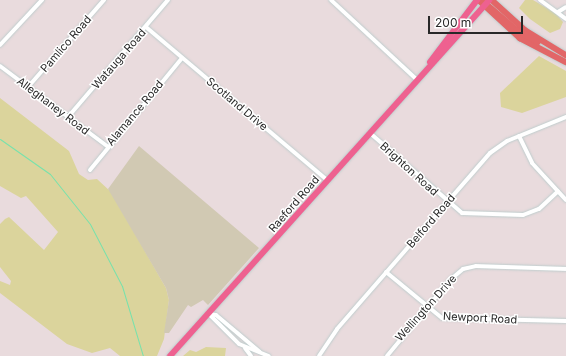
<!DOCTYPE html>
<style>
body{margin:0}
#map{position:relative;width:566px;height:356px;overflow:hidden;background:#e9dbdd;font-family:Inter,sans-serif}
div>[style]{position:absolute}
[style*='--x']{left:calc(var(--x)*1px);top:calc(var(--y)*1px);width:calc(var(--w)*1px);rotate:calc(var(--a)*1deg)}
.green>*{inset:0;background:#dbd49c}
.cemetery>*{inset:0;background:#d1c9b3}
.stream>*{height:1px;margin:-0.5px;padding:0 0.5px;transform-origin:0.5px;border-radius:0.5px;background:#77e2ac}
.roads{filter:drop-shadow(0 0 1px #bfcdcd) drop-shadow(0 0 1px #bfcdcd)}
.minor>*{height:4px;margin:-2px;padding:0 2px;transform-origin:2px;border-radius:2px;background:#fff}
.major>*{height:5.5px;margin:-2.75px;padding:0 2.75px;transform-origin:2.75px;border-radius:2.75px;background:#e26667}
.highway>*{height:6px;margin:-3px;padding:0 3px;transform-origin:3px;border-radius:3px;background:#ee6190}
span{translate:-50% -50%;white-space:nowrap;text-align:center;line-height:1.15;-webkit-text-stroke:3px #fff;paint-order:stroke}
.street-label{font-size:11px;color:#282828}
.scale{position:absolute;left:428px;top:16px;width:95px;height:18px;box-sizing:border-box;border:2px solid #282828;border-top:0;padding-left:5px;font-size:12px;line-height:14px;white-space:nowrap;color:#282828;-webkit-text-stroke:3px #fff;paint-order:stroke}
</style>
<div id="map">
<div class="green">
<i style="clip-path:polygon(525px 0,533px 0,555px 13px,563px 22px,560px 29px,550px 33px,530px 19px,519px 8px)"></i>
<i style="clip-path:polygon(539px 56px,566px 71px,566px 97px,522px 113px,501px 107px,500px 93px)"></i>
<i style="clip-path:polygon(0 98px,69px 151px,79px 174px,88px 180px,97px 179px,111px 192px,166px 288px,169px 300px,164px 339px,157px 356px,120px 356px,110px 348px,92px 353px,67px 344px,0 293px,0 281px,10px 285px,11px 281px,0 267px,0 224px,5px 219px,9px 217px,44px 250px,58px 232px,26px 196px,21px 198px,0 186px)"></i>
<i style="clip-path:polygon(206px 347px,226px 348px,225px 356px,183px 356px,190px 350px,196px 352px)"></i>
</div>
<div class="cemetery">
<i style="clip-path:polygon(139px 146px,259px 248px,208px 305px,203px 300px,191px 307px,188px 305px,169px 333px,164px 333px,169px 300px,166px 288px,108px 189px)"></i>
</div>
<div class="stream">
<i style="--x:0;--y:139;--w:61;--a:35"></i>
<i style="--x:50;--y:174;--w:64;--a:51.3"></i>
<i style="--x:90;--y:224;--w:70;--a:62.7"></i>
<i style="--x:122;--y:286;--w:73;--a:73.3"></i>
</div>
<div class="roads">
<div class="minor">
<i style="--x:331;--y:0;--w:116;--a:42.9"></i>
<i style="--x:540;--y:0;--w:32;--a:36"></i>
<i style="--x:558;--y:12;--w:9;--a:-32"></i>
<i style="--x:146;--y:27;--w:237;--a:40.2"></i>
<i style="--x:0;--y:45;--w:62;--a:-47"></i>
<i style="--x:0;--y:66;--w:134;--a:36.8"></i>
<i style="--x:28;--y:87;--w:116;--a:-48.9"></i>
<i style="--x:68;--y:117;--w:154;--a:-49.5"></i>
<i style="--x:370;--y:133;--w:122;--a:41"></i>
<i style="--x:462;--y:213;--w:61;--a:1.9"></i>
<i style="--x:523;--y:215;--w:17;--a:-21"></i>
<i style="--x:539;--y:209;--w:26;--a:-43"></i>
<i style="--x:519;--y:136;--w:30;--a:64"></i>
<i style="--x:532;--y:163;--w:50;--a:47.4"></i>
<i style="--x:90;--y:170;--w:145;--a:-50.6"></i>
<i style="--x:386;--y:272;--w:72;--a:39.4"></i>
<i style="--x:442;--y:318;--w:124;--a:1.4"></i>
<i style="--x:209;--y:314;--w:42;--a:45"></i>
<i style="--x:239;--y:344;--w:32;--a:22"></i>
<i style="--x:209;--y:314;--w:7;--a:8"></i>
<i style="--x:216;--y:315;--w:57;--a:40.1"></i>
<i style="--x:245;--y:348;--w:10;--a:53"></i>
<i style="--x:319;--y:356;--w:32;--a:-56"></i>
<i style="--x:337;--y:329;--w:233;--a:-49"></i>
<i style="--x:490;--y:153;--w:21;--a:-35"></i>
<i style="--x:507;--y:141;--w:64;--a:-22.1"></i>
<i style="--x:387;--y:356;--w:99;--a:-50.3"></i>
<i style="--x:450;--y:280;--w:17;--a:-40"></i>
<i style="--x:463;--y:269;--w:13;--a:-13"></i>
<i style="--x:476;--y:266;--w:90;--a:1.9"></i>
</div>
<div class="major">
<i style="--x:479;--y:0;--w:56;--a:42.8"></i>
<i style="--x:520;--y:38;--w:52;--a:27.6"></i>
<i style="--x:492;--y:0;--w:45;--a:42.3"></i>
<i style="--x:525;--y:30;--w:48;--a:31.4"></i>
<i style="--x:483;--y:1;--w:45;--a:40.5"></i>
<i style="--x:517;--y:30;--w:24;--a:30"></i>
</div>
<div class="highway">
<i style="--x:430;--y:62;--w:78;--a:-52.8"></i>
<i style="--x:170;--y:356;--w:478;--a:-48.1"></i>
</div>
</div>
<div class="street-label">
<span style="left:66px;top:44px;rotate:-49deg">Pamlico Road</span>
<span style="left:119px;top:59px;rotate:-49deg">Watauga Road</span>
<span style="left:237px;top:104px;rotate:40deg">Scotland Drive</span>
<span style="left:53px;top:106px;rotate:37deg">Alleghaney Road</span>
<span style="left:135px;top:113px;rotate:-50deg">Alamance Road</span>
<span style="left:409px;top:169px;rotate:42deg">Brighton Road</span>
<span style="left:294px;top:204px;rotate:-49deg">Raeford Road</span>
<span style="left:431px;top:221px;rotate:-49deg">Belford Road</span>
<span style="left:426px;top:308px;rotate:-48deg">Wellington Drive</span>
<span style="left:480px;top:318px;rotate:3deg">Newport Road</span>
</div>
<div class="scale">200 m</div>
</div>
